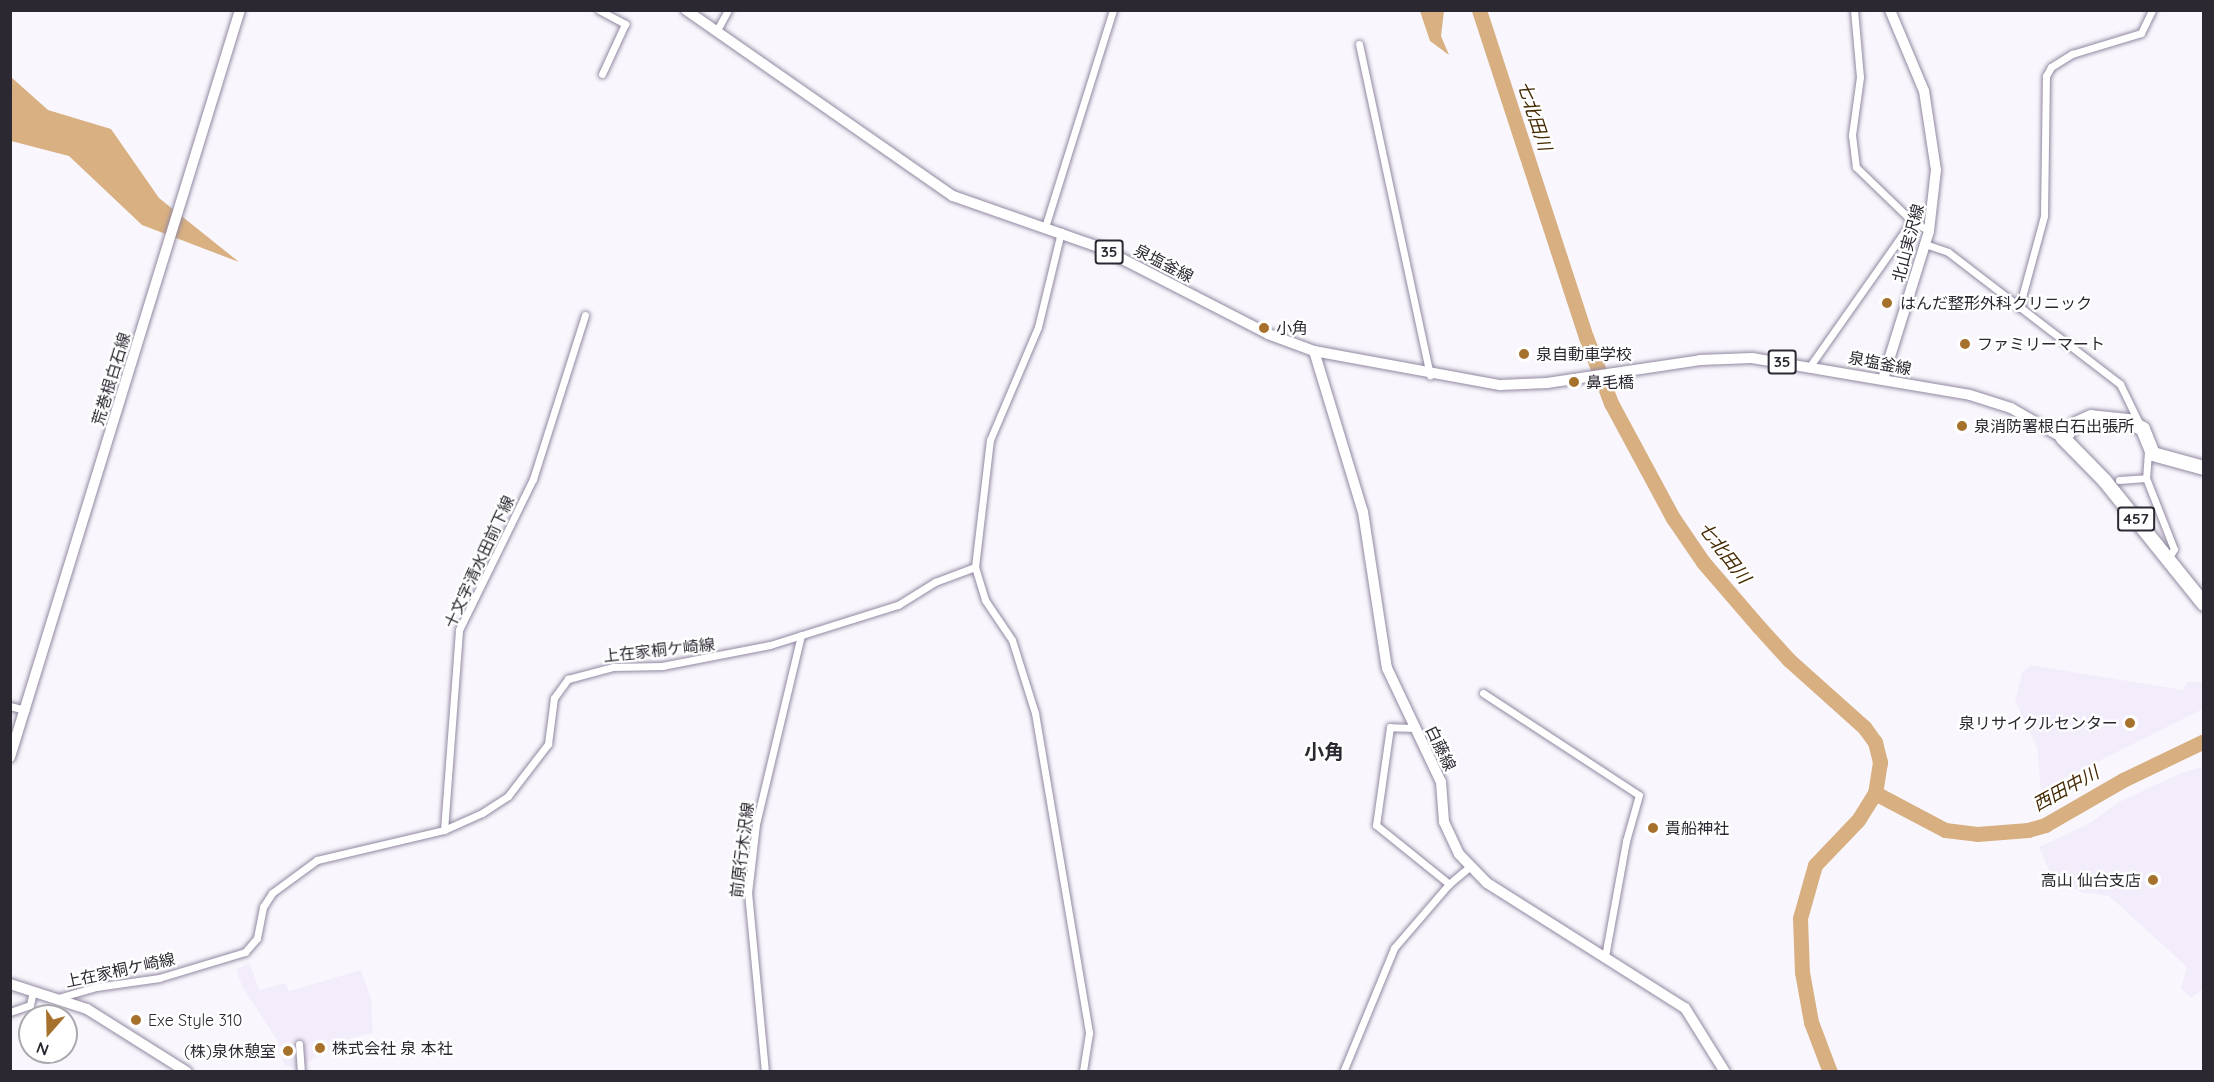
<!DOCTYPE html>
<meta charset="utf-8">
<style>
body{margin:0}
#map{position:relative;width:2214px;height:1082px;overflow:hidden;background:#f9f7fd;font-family:Quicksand,"Noto Sans JP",sans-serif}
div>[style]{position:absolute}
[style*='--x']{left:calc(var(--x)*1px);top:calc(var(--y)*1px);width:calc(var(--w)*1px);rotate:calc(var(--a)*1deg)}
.built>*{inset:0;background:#f3edfb}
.forest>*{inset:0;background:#d8b081}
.stream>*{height:2px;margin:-1px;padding:0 1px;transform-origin:1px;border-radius:1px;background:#d7af81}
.river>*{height:15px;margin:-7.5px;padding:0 7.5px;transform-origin:7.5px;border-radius:7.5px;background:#d7af81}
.roads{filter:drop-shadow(0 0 2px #9288a1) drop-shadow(0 0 2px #9288a1)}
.street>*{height:7px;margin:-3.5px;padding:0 3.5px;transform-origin:3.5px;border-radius:3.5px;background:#fff}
.secondary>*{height:10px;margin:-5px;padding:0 5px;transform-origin:5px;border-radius:5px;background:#fff}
.primary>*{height:10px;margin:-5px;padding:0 5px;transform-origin:5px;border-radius:5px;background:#fff}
.highway>*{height:14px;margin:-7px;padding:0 7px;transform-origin:7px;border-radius:7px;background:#fff}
.dots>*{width:16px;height:16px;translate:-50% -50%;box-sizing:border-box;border:3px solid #fff;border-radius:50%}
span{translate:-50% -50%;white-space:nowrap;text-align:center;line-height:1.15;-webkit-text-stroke:4.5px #fff;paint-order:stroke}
.shield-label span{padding:2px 4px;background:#fff;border:2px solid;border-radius:4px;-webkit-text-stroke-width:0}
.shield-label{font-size:15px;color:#2c2832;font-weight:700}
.street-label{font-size:16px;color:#2c2832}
.poi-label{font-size:16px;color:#2c2832}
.left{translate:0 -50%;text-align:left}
.right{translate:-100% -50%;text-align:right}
.water-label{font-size:18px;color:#452a03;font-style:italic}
.quarter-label{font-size:20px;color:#2c2832;font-weight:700}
.frame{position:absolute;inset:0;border:12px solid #2c2832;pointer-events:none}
.north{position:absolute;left:18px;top:1004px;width:60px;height:60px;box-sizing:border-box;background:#fff;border:2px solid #aba9ad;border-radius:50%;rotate:200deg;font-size:16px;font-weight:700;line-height:24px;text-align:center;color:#2c2832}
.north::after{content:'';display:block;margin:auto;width:21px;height:27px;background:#a6712b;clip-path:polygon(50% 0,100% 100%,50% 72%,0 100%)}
</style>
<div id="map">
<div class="built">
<i style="clip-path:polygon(2031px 665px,2183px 690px,2187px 682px,2203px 682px,2203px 709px,2041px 790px,2037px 747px,2015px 701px,2022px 672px)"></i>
<i style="clip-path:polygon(2203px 767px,2203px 989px,2191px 998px,2181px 988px,2187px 967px,2109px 896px,2081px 892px,2052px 878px,2039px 847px,2090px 823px,2119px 802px,2181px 773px)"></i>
<i style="clip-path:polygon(250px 963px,259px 990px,285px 983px,289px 991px,361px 970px,371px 999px,373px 1033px,345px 1040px,297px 1069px,284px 1065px,277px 1040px,242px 986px,236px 969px)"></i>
</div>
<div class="forest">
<i style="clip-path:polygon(1420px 11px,1444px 11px,1441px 36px,1449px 55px,1430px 41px)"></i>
<i style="clip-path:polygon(11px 77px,48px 110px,111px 129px,159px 198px,239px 262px,142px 225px,69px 156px,11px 141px)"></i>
</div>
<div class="stream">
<i style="--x:10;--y:92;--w:40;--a:32"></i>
</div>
<div class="river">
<i style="--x:1479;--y:10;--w:344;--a:71.9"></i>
<i style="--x:1586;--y:337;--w:71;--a:69.3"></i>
<i style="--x:1611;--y:403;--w:131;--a:61.7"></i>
<i style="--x:1673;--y:518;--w:53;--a:55.7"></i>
<i style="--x:1703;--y:562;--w:86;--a:49.3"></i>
<i style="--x:1759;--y:627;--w:45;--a:47.7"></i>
<i style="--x:1789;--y:660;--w:101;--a:41.8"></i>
<i style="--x:1864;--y:727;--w:19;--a:54"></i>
<i style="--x:1875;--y:742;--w:21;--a:76"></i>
<i style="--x:1880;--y:762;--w:31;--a:99"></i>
<i style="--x:1875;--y:793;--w:32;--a:122"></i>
<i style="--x:1858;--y:820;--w:62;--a:133.7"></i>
<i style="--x:1815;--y:865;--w:55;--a:105.8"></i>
<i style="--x:1800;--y:918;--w:54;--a:87.9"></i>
<i style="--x:1802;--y:972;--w:51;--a:79.8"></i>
<i style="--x:1811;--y:1022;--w:53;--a:69.2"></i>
<i style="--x:1875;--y:793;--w:79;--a:27.9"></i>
<i style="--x:1945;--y:830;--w:32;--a:7"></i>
<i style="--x:1977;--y:834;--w:51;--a:-4.5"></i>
<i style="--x:2028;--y:830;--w:18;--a:-16"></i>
<i style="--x:2045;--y:825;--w:90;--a:-30"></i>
<i style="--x:2123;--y:780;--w:90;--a:-25.7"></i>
</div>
<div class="roads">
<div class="street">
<i style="--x:599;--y:10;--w:30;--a:28"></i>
<i style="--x:625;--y:24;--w:55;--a:114.7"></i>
<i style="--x:1854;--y:10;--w:67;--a:84.9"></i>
<i style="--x:1860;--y:77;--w:59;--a:97.9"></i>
<i style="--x:1852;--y:135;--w:32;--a:83"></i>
<i style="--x:1856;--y:167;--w:78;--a:44"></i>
<i style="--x:1912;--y:221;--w:20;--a:30"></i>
<i style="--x:717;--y:30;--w:23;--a:-61"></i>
<i style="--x:1359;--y:44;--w:339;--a:77.9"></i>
<i style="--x:1045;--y:227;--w:227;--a:-72.6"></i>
<i style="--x:1925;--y:244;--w:24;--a:19"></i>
<i style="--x:1948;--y:252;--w:217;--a:37.5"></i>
<i style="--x:2120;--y:384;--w:46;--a:64"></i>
<i style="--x:2019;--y:308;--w:95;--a:-74.8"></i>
<i style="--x:2044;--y:216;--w:140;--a:-89.2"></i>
<i style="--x:2046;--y:76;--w:10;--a:-61"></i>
<i style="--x:2051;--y:67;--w:25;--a:-32"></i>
<i style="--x:2072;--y:54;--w:72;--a:-16.9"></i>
<i style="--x:2141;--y:33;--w:25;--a:-64"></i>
<i style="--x:1810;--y:366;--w:177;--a:-54.9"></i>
<i style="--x:2148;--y:451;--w:27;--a:94"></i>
<i style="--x:2146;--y:478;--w:76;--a:68.5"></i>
<i style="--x:2174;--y:549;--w:12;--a:121"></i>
<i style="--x:2119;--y:480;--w:27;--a:-4"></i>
<i style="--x:975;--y:567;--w:34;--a:73"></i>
<i style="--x:985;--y:600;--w:48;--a:56"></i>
<i style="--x:1012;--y:640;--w:77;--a:72.5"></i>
<i style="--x:1035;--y:713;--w:325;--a:80.4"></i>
<i style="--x:1089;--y:1033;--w:39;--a:99"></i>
<i style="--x:1483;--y:693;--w:186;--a:33.2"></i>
<i style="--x:1639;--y:795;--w:48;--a:105.8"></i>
<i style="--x:1626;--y:841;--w:117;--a:100.3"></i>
<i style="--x:10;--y:706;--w:16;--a:15"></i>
<i style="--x:1415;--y:728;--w:25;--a:-178"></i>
<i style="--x:1390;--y:727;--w:99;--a:98.1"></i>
<i style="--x:1376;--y:825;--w:94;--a:38.9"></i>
<i style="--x:444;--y:830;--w:201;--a:-85.7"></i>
<i style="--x:459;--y:630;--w:168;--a:-63.9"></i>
<i style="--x:533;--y:479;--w:172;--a:-72.4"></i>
<i style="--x:58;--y:998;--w:40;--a:-16"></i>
<i style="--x:96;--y:987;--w:64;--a:-8.1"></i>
<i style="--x:159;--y:978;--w:90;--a:-16.8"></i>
<i style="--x:245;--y:952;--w:18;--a:-49"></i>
<i style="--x:257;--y:938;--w:32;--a:-79"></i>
<i style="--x:263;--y:907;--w:17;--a:-57"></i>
<i style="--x:272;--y:893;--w:56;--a:-36.3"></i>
<i style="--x:317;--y:860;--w:130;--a:-13.3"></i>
<i style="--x:444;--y:830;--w:42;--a:-24.1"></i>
<i style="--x:482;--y:813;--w:31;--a:-33"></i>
<i style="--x:508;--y:796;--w:66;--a:-52.4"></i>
<i style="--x:548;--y:744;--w:46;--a:-82.6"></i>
<i style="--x:554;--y:698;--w:24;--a:-54"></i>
<i style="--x:568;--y:679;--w:47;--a:-14.9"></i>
<i style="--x:613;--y:667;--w:49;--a:-1.2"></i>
<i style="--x:662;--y:666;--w:110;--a:-11"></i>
<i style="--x:770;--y:645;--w:134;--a:-17.4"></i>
<i style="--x:898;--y:605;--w:44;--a:-31.9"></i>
<i style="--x:935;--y:582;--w:43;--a:-20.6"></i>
<i style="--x:975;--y:567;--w:128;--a:-83.3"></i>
<i style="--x:990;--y:440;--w:123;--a:-67"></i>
<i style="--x:1038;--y:327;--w:98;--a:-76.4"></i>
<i style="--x:10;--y:1012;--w:21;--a:-19"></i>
<i style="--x:30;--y:1005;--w:14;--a:-78"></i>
<i style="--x:299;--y:1044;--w:28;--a:86"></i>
<i style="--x:765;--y:1072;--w:180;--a:-95.4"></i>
<i style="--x:748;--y:893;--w:69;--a:-83.4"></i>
<i style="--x:756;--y:824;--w:194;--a:-76.6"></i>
<i style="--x:1343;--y:1072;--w:134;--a:-67.6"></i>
<i style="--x:1394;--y:948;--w:84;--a:-49.3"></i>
<i style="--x:1449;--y:884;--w:26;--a:-40"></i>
</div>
<div class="secondary">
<i style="--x:1314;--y:351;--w:168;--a:73.1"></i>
<i style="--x:1363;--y:512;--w:158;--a:81.3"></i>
<i style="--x:1387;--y:668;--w:126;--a:64.7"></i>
<i style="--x:1441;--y:782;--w:40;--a:85.7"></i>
<i style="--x:1444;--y:822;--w:35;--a:65"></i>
<i style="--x:1459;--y:854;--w:40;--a:46"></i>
<i style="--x:1487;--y:883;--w:234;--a:32.3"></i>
<i style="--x:1685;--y:1008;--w:75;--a:58"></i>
<i style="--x:1883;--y:379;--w:155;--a:-72.7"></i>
<i style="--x:1929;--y:231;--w:61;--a:-83.5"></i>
<i style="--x:1936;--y:170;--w:80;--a:-98.6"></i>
<i style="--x:1924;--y:91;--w:88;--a:-112.8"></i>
<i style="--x:10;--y:757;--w:782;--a:-72.89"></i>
<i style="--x:10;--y:984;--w:81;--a:18"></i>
<i style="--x:87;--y:1009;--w:118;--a:32.2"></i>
</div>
<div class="primary">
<i style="--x:686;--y:10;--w:325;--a:34.9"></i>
<i style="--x:953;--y:196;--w:155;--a:19.3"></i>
<i style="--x:1099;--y:247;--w:190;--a:27.2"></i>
<i style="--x:1268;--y:334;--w:49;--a:20.3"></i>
<i style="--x:1314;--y:351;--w:189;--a:10.4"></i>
<i style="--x:1500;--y:385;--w:47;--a:-2.4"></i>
<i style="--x:1547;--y:383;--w:155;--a:-8.5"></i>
<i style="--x:1700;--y:360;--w:52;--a:-2.2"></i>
<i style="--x:1752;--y:358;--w:221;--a:9.6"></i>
<i style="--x:1970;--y:395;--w:43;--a:17.6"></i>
<i style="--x:2011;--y:408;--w:60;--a:30"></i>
</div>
<div class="highway">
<i style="--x:2204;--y:468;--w:53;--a:-164.6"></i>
<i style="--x:2153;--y:454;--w:27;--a:-112"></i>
<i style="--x:2143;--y:429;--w:17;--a:-152"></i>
<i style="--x:2128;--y:421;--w:37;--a:-174"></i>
<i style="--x:2091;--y:417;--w:17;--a:155"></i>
<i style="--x:2076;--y:424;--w:19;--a:133"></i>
<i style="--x:2063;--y:438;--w:60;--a:45.7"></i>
<i style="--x:2105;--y:481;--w:158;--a:51.2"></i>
</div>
</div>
<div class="dots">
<i style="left:1887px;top:303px;background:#a6712b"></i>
<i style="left:1264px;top:328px;background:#a6712b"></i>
<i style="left:1965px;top:344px;background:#a6712b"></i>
<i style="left:1524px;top:354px;background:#a6712b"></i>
<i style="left:1574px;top:382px;background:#a6712b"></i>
<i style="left:1962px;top:426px;background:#a6712b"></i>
<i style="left:2130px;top:723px;background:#a6712b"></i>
<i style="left:1653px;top:828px;background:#a6712b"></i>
<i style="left:2153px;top:880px;background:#a6712b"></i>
<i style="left:136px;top:1020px;background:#a6712b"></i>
<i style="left:320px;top:1048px;background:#a6712b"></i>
<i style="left:288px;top:1051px;background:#a6712b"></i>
</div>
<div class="shield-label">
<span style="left:1109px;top:252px">35</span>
<span style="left:1782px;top:362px">35</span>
<span style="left:2136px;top:519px">457</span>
</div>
<div class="street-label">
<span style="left:1908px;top:243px;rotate:-75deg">北山実沢線</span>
<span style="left:1164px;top:263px;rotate:27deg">泉塩釜線</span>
<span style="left:1880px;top:363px;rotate:11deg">泉塩釜線</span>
<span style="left:111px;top:379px;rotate:-73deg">荒巻根白石線</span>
<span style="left:479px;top:562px;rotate:-65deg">十文字清水田前下線</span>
<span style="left:659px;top:650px;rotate:-6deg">上在家桐ケ崎線</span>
<span style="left:1441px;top:748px;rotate:64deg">白藤線</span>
<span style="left:742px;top:850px;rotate:-83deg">前原行木沢線</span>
<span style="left:120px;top:970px;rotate:-12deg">上在家桐ケ崎線</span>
</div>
<div class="poi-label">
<span class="left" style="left:1900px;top:303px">はんだ整形外科クリニック</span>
<span class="left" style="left:1276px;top:328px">小角</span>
<span class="left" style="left:1977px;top:344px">ファミリーマート</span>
<span class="left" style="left:1536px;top:354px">泉自動車学校</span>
<span class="left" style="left:1586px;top:382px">鼻毛橋</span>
<span class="left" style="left:1974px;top:426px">泉消防署根白石出張所</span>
<span class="right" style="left:2118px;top:723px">泉リサイクルセンター</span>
<span class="left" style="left:1665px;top:828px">貴船神社</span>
<span class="right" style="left:2141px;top:880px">高山 仙台支店</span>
<span class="left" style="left:148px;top:1020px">Exe Style 310</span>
<span class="left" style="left:332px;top:1048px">株式会社 泉 本社</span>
<span class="right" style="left:276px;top:1051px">(株)泉休憩室</span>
</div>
<div class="water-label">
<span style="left:1534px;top:116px;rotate:72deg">七北田川</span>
<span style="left:1724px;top:553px;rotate:52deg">七北田川</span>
<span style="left:2066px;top:789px;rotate:-29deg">西田中川</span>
</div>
<div class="quarter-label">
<span style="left:1324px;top:751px">小角</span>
</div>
<div class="frame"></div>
<div class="north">N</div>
</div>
